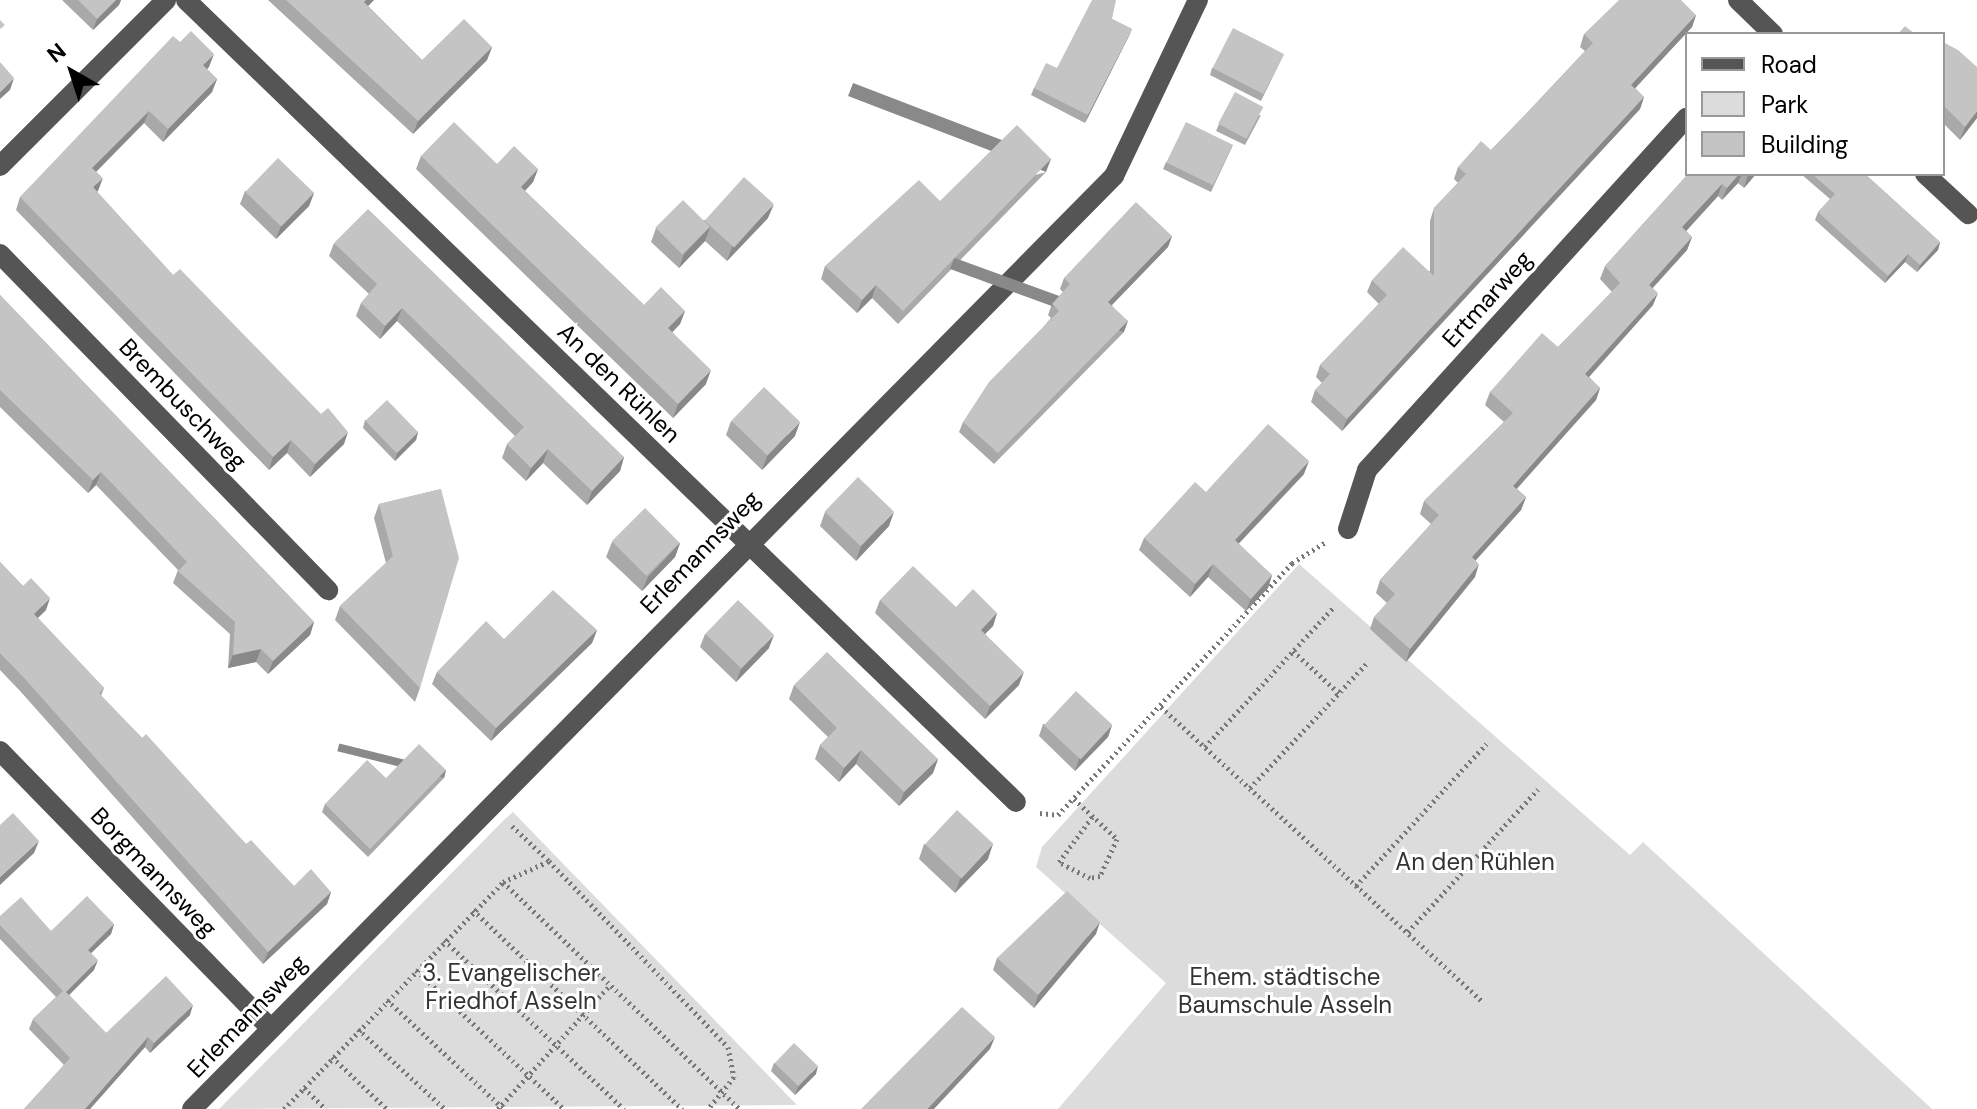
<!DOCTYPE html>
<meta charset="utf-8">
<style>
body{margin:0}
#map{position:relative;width:1977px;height:1109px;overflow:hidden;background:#fff;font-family:"DM Sans",sans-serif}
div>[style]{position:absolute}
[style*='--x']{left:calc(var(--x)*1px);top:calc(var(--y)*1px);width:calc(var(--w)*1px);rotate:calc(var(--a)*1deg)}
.green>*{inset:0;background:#dcdcdc}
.path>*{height:5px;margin-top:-2.5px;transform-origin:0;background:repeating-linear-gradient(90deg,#777 0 2px,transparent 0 6px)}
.minor>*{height:20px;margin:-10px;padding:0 10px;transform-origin:10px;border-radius:10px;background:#555}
.wall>*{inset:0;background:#a9a9a9}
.shaded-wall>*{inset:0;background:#898989;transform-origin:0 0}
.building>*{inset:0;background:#c4c4c4;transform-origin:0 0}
span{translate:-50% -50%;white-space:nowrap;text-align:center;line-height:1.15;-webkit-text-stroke:6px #fff;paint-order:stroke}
.street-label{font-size:24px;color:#000}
.park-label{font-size:24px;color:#333}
.legend{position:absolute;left:1685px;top:32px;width:260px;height:144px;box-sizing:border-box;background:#fff;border:2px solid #999;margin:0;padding:10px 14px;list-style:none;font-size:24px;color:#000}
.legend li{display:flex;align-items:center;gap:16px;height:40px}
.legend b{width:40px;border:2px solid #999}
.north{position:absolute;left:32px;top:32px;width:80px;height:80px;-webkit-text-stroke:6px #fff;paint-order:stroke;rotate:321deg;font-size:22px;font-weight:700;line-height:32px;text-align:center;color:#000}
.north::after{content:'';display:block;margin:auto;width:28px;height:36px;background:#000;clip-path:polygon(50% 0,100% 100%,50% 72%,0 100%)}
</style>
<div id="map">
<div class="green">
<i style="clip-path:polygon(1299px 564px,1630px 855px,1643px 842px,1932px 1109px,1058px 1109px,1166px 983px,1036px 867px,1042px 847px)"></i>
<i style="clip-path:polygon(513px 812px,797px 1105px,219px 1109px,505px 819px)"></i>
</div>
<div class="path">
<i style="--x:1293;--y:651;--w:62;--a:42.4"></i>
<i style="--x:1161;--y:707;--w:438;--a:42.5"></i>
<i style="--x:1205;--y:747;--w:189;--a:-47.4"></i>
<i style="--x:1250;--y:788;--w:173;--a:-46.9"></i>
<i style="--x:1074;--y:799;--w:59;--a:42.9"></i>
<i style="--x:1117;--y:839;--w:41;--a:114.7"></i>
<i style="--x:1100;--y:876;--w:10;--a:169"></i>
<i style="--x:1090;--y:878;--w:35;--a:-153"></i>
<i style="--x:1059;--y:862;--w:56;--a:-53.7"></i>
<i style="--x:1040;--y:813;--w:18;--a:6"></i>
<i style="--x:1058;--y:815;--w:344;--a:-47.1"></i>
<i style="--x:1292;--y:563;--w:40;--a:-32"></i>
<i style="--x:512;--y:826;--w:51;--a:43.4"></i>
<i style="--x:503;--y:882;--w:328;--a:43.8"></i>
<i style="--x:1356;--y:886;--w:193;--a:-47.5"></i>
<i style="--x:473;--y:910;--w:289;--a:43.6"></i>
<i style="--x:1408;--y:932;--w:193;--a:-47.7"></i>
<i style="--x:444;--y:940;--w:247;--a:43.2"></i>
<i style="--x:416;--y:970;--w:203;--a:43.2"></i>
<i style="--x:387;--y:1000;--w:160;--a:43"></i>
<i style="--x:358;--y:1029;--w:118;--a:42.6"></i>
<i style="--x:332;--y:1057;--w:76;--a:43.4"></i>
<i style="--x:304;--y:1088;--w:30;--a:44"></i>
<i style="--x:284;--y:1109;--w:315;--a:-46"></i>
<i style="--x:503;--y:882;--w:51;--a:-24.5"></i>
<i style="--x:549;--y:861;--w:258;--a:46.1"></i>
<i style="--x:728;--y:1047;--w:31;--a:79"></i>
<i style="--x:734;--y:1077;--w:41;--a:129.1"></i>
<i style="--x:498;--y:1109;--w:167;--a:-47.9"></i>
</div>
<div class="minor">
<i style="--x:186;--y:0;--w:1154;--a:44.02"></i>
<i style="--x:1738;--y:0;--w:49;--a:44.2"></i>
<i style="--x:0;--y:166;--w:235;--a:-45"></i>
<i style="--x:1925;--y:174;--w:59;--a:42.9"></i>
<i style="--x:0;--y:254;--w:470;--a:45.7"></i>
<i style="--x:1348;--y:529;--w:62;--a:-72.1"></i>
<i style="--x:1367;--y:470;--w:476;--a:-47.8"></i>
<i style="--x:0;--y:751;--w:388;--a:45.7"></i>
<i style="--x:192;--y:1109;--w:1312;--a:-45.34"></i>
<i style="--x:1114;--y:176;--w:195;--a:-64.5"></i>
</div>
<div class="wall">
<i style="clip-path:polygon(62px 0,121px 0,119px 5px,93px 30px)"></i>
<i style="clip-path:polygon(268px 0,374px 0,368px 6px,422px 60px,492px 47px,487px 60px,413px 134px)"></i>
<i style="clip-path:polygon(1696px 15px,1692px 27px,1635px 88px,1644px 97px,1640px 109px,1342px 431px,1311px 402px,1315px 390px,1322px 383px,1316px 377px,1320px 365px,1379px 304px,1367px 292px,1372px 280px,1430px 271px,1430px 221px,1434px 208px,1458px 183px,1454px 179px,1458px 167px,1491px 150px,1523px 117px,1585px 51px,1580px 47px,1584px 34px)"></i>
<i style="clip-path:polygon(1112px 19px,1132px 29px,1085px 123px,1031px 95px,1034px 88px)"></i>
<i style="clip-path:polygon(180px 42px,209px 67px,207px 69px,217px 79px,212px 92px,163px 142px,144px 123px,96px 172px,97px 192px,173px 275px,344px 444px,310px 477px,287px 453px,269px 470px,16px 210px,20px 197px)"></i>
<i style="clip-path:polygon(1943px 42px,1977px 118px,1960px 140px,1943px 123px)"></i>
<i style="clip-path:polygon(1284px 54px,1261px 101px,1210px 75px,1212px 68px)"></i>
<i style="clip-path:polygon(1261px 115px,1245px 145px,1216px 131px,1219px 124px)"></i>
<i style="clip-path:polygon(1233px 145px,1211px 192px,1163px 169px,1166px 162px)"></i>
<i style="clip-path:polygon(421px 156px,538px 169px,533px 182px,525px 191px,644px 305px,685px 311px,680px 324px,672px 332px,706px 384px,673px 418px,416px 169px)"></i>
<i style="clip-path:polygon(1046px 172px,898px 324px,872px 298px,857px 313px,821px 279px,825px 266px,940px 201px)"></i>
<i style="clip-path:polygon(1688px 174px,1756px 174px,1744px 188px,1738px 183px,1722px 200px,1718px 196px,1686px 231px,1692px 237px,1687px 250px,1653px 288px,1653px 305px,1589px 377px,1600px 388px,1596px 400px,1517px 489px,1526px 497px,1521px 510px,1475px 561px,1475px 577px,1406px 662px,1370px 629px,1374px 617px,1387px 603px,1376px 593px,1380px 580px,1431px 524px,1420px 514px,1424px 501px,1504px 422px,1485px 405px,1490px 392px,1558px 347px,1612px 292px,1600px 279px,1605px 266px)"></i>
<i style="clip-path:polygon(1801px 174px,1865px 174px,1940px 242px,1938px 250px,1917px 272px,1905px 262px,1885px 283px,1815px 220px,1818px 212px,1830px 199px)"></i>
<i style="clip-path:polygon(245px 191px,314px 193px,309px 206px,276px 239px,240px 204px)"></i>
<i style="clip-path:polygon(768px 218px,727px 261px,705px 241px,679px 268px,651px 242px,656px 228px,703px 220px)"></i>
<i style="clip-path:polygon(1172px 236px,1168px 247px,1112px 305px,1124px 332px,994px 464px,959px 432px,963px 422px,1051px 318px,1048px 315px,1052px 304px,1063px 292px,1060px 289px,1064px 278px)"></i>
<i style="clip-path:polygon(334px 243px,624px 457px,620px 471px,587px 505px,543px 463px,526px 481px,502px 458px,507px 444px,515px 436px,397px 321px,380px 339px,356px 316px,361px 303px,369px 294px,329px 256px)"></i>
<i style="clip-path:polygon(0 295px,314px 622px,310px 635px,268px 674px,256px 662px,228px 668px,230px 634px,173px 583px,178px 570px,96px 485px,88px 493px,0 407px)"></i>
<i style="clip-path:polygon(365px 420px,418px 432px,416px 440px,395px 461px,363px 428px)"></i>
<i style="clip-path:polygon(731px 421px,795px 436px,762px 470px,726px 435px)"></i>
<i style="clip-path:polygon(1304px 474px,1238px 544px,1272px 575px,1268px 588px,1246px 611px,1208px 577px,1190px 597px,1139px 550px,1144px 538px,1206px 492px)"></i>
<i style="clip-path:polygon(441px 489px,420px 688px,415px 702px,335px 620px,340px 606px,386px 563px,374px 518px,379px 504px)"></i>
<i style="clip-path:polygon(825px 512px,889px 526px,856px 561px,820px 526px)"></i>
<i style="clip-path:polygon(612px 542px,680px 543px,675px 557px,642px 591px,606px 557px)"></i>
<i style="clip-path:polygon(0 562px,46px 610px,38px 618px,104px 688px,101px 696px,246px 844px,294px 886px,331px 892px,327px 904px,263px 964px,21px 692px,0 670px)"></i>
<i style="clip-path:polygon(880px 600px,997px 613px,993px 626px,985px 634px,1019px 685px,985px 719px,875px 613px)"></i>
<i style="clip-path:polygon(597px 630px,592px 643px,491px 741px,432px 684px,437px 672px,504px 639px)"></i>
<i style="clip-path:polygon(705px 634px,769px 648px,736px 682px,700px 647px)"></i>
<i style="clip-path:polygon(794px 685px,938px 759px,933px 773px,899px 806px,856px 764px,839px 782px,815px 759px,820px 745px,828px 737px,789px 699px)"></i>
<i style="clip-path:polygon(1043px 724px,1112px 725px,1108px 737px,1075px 771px,1039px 736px)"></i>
<i style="clip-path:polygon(446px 770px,444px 778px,368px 857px,322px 812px,325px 804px,386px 778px)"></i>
<i style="clip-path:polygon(924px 844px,988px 859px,955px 893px,919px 859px)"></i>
<i style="clip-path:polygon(0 916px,51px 931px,114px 924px,111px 934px,91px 953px,94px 970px,69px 995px,106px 1033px,190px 1015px,150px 1053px,145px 1047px,90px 1109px,24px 1109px,64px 1065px,29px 1029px,33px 1019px,56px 997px,0 939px)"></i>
<i style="clip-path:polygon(1096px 934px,1034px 1008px,993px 970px,997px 958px)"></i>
<i style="clip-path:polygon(774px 1063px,816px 1074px,795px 1095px,771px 1071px)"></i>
</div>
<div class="shaded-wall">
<i style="clip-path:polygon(116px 0,121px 0,119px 5px,93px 30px,97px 19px)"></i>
<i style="clip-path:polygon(366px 0,374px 0,359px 15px,364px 2px)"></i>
<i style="clip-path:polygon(1696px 15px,1692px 27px,1627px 97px,1631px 85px)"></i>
<i style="clip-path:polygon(1132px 29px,1129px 36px,1085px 123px,1088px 115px)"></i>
<i style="clip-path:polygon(492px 47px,487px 60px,413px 134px,418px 121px)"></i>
<i style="clip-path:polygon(214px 54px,209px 67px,198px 78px,203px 65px)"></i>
<i style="clip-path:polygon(14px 78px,10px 90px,0 99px,0 92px)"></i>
<i style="clip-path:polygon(217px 79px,212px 92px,163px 142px,168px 129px)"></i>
<i style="clip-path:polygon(1644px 97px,1640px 109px,1342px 431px,1347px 419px)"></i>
<i style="clip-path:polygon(149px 111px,144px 123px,87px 181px,92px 168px)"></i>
<i style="clip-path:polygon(1977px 111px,1977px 118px,1960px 140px,1965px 127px)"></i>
<i style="left:1051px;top:159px;width:14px;height:212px;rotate:111deg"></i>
<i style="clip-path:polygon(538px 169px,533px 182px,516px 200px,521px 187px)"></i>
<i style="clip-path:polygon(1739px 174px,1742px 174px,1738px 183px,1722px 200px,1727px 188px)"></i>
<i style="clip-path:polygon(1749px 174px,1756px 174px,1744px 188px,1748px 175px)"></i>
<i style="clip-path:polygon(103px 178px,98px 191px,89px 200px,93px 187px)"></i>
<i style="clip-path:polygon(1722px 184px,1718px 196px,1678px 240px,1682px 227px)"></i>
<i style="clip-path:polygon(314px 193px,309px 206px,276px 239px,281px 226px)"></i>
<i style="clip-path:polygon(774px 204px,768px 218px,727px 261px,732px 247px)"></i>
<i style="clip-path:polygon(710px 227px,705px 241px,679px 268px,684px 254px)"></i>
<i style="clip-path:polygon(1172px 236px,1168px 247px,1104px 313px,1108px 302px)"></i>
<i style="clip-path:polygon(1692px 237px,1687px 250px,1644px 297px,1649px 285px)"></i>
<i style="clip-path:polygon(1940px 242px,1938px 250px,1917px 272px,1920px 265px)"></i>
<i style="clip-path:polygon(1908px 254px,1905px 262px,1885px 283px,1888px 276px)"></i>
<i style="clip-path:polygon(876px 285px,872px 298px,857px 313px,862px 300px)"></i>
<i style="clip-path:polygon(1658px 293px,1653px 305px,1580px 387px,1585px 374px)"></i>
<i style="clip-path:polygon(402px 308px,397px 321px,380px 339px,385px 326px)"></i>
<i style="clip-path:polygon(685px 311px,680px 324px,663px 342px,668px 328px)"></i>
<i style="left:1128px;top:321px;width:12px;height:185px;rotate:110deg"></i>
<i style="clip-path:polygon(711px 370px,706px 384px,673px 418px,678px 404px)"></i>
<i style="clip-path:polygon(1600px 388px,1596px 400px,1508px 498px,1513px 486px)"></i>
<i style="clip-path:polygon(800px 422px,795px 436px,762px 470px,767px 456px)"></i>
<i style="clip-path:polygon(348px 432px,344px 444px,310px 477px,315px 464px)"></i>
<i style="clip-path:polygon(418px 432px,416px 440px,395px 461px,397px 453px)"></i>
<i style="clip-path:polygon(291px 440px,287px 453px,269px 470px,273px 457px)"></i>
<i style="clip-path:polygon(548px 449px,543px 463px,526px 481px,531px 468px)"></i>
<i style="clip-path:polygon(624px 457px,620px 471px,587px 505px,592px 491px)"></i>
<i style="clip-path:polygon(1309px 461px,1304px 474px,1230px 553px,1235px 540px)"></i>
<i style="clip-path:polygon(101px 472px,96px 485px,88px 493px,93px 480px)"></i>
<i style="clip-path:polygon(1526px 497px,1521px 510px,1467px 570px,1472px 557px)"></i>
<i style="clip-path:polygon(894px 512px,889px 526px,856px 561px,861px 546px)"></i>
<i style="clip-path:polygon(680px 543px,675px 557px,642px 591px,648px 577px)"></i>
<i style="clip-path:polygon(1213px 564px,1208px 577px,1190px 597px,1195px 584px)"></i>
<i style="clip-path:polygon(1479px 564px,1475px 577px,1406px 662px,1410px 649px)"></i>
<i style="clip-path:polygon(1272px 575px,1268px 588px,1246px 611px,1251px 599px)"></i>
<i style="clip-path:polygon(50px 598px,46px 610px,29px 626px,34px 614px)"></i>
<i style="clip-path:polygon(997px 613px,993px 626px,976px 643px,981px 630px)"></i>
<i style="clip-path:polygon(314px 622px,310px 635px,268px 674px,273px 661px)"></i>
<i style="clip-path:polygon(597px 630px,592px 643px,491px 741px,496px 728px)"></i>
<i style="clip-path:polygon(774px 635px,769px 648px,736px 682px,741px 669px)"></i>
<i style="clip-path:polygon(261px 649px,256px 662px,228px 668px,233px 655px)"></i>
<i style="clip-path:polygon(1024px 672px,1019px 685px,985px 719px,990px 706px)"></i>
<i style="clip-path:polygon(1112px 725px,1108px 737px,1075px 771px,1079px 759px)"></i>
<i style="clip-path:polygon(861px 750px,856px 764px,839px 782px,844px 768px)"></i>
<i style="clip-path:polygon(938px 759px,933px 773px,899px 806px,904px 792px)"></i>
<i style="left:446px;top:770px;width:8px;height:110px;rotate:104deg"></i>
<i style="clip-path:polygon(39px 841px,34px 853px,0 885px,0 877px)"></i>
<i style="clip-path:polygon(993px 844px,988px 859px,955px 893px,960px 879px)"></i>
<i style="clip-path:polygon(331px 892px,327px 904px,263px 964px,268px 952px)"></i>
<i style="clip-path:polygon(1100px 922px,1096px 934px,1034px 1008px,1038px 995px)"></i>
<i style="clip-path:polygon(114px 924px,111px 934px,84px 960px,88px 950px)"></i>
<i style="clip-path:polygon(98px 960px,94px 970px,62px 1002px,66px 992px)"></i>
<i style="clip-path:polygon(193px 1005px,190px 1015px,150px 1053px,154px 1043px)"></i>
<i style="clip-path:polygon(148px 1037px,145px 1047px,90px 1109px,85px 1109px)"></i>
<i style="clip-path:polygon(995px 1037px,990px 1049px,934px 1109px,927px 1109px)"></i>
<i style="clip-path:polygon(818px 1066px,816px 1074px,795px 1095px,798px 1087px)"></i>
</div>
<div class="building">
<i style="clip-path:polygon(78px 0,116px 0,97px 19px)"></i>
<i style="clip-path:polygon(286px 0,366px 0,364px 2px,422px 60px,464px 19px,492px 47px,418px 121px)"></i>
<i style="clip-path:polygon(1092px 0,1116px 0,1112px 19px,1132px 29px,1088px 115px,1034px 88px,1046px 63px,1057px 68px)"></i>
<i style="clip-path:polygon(1619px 0,1681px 0,1696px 15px,1631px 85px,1644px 97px,1347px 419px,1315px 390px,1330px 374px,1320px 365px,1387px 295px,1372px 280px,1403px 247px,1434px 276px,1434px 208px,1466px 174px,1458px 167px,1481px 141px,1491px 150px,1523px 117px,1593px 43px,1584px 34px)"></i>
<i style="clip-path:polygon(0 20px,5px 25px,0 29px)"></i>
<i style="clip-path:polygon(1905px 26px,1915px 34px,1898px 34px)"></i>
<i style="left:1233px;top:28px;width:57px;height:45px;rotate:27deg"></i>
<i style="clip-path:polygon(191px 31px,214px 54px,203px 65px,217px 79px,168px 129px,149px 111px,92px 168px,103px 178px,93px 187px,173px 275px,180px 269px,321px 414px,328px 408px,348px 432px,315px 464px,291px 440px,273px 457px,20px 197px,173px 36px,180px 42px)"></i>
<i style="clip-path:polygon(1943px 42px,1958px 50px,1977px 67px,1977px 111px,1965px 127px,1943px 105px)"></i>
<i style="clip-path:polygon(0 62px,14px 78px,0 92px)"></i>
<i style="left:1235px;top:92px;width:32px;height:36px;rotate:28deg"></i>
<i style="clip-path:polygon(454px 122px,497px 164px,514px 146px,538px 169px,521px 187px,644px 305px,661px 287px,685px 311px,668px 328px,711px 370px,678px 404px,421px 156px)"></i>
<i style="left:1186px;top:122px;width:52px;height:45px;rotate:26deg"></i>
<i style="clip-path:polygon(1017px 125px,1051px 159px,903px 311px,876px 285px,862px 300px,825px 266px,919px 180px,940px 201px)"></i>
<i style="left:278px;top:158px;width:50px;height:47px;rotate:44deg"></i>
<i style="clip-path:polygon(1688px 174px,1739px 174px,1727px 188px,1722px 184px,1682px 227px,1692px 237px,1649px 285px,1658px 293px,1585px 374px,1600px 388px,1513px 486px,1526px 497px,1472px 557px,1479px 564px,1410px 649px,1374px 617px,1395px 594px,1380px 580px,1439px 515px,1424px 501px,1513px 413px,1490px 392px,1542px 333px,1558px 347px,1620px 283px,1605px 266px)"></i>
<i style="clip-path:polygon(1812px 174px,1865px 174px,1940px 242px,1920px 265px,1908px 254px,1888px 276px,1818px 212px,1835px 194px)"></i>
<i style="left:744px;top:177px;width:40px;height:59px;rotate:42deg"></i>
<i style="left:683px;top:200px;width:38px;height:39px;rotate:45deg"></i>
<i style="clip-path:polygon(1136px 202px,1172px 236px,1108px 302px,1128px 321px,998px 453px,963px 422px,989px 382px,1059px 311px,1052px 304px,1070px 284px,1064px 278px)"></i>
<i style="clip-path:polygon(368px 209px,624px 457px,592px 491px,548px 449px,531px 468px,507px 444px,524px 427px,402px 308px,385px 326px,361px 303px,377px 284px,334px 243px)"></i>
<i style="clip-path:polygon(0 295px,314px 622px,273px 661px,261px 649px,233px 655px,235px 622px,178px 571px,187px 562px,101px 472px,93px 480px,0 390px)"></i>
<i style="left:764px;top:387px;width:50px;height:47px;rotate:44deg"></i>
<i style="left:387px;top:400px;width:45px;height:30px;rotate:46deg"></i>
<i style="clip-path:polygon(1268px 424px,1309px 461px,1235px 540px,1272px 575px,1251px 599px,1213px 564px,1195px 584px,1144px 538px,1195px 482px,1206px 492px)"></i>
<i style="left:858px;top:477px;width:50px;height:48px;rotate:44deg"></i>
<i style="clip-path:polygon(441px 489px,459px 558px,420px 688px,340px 606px,393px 556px,379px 504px)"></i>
<i style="left:645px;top:508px;width:49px;height:47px;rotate:45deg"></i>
<i style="clip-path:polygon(0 562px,23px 586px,31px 578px,50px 598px,34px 614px,104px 688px,99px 693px,142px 738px,146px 734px,246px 844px,251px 840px,294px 886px,311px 869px,331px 892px,268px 952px,26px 680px,0 653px)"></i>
<i style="clip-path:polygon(913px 566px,956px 607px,973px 589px,997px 613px,981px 630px,1024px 672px,990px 706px,880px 600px)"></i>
<i style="clip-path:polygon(553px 590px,597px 630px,496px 728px,437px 672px,486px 621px,504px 639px)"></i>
<i style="left:738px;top:600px;width:50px;height:47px;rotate:44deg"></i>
<i style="clip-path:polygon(827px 652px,938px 759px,904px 792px,861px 750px,844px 768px,820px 745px,837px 728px,794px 685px)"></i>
<i style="left:1076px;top:691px;width:50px;height:47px;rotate:43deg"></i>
<i style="clip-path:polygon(419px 744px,446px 770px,370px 849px,325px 804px,367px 760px,386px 778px)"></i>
<i style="left:957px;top:810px;width:50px;height:47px;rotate:43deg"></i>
<i style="clip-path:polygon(13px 813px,39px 841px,0 877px,0 825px)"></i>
<i style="clip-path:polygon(1067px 891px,1100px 922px,1038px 995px,997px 958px)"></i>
<i style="clip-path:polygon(87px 896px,114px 924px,88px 950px,98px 960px,66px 992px,106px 1033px,166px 976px,193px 1005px,154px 1043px,148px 1037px,85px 1109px,24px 1109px,70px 1058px,33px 1019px,63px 991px,0 925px,0 916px,21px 897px,51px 931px)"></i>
<i style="clip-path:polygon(962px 1007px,995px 1037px,927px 1109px,861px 1109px)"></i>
<i style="left:794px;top:1043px;width:33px;height:28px;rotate:44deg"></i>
</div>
<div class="street-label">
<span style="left:1487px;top:299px;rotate:-48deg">Ertmarweg</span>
<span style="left:619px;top:383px;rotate:44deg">An den Rühlen</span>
<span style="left:183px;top:404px;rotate:46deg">Brembuschweg</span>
<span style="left:700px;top:552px;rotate:-46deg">Erlemannsweg</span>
<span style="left:154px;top:872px;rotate:46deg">Borgmannsweg</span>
<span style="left:247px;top:1016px;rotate:-46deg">Erlemannsweg</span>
</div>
<div class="park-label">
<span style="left:1475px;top:862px">An den Rühlen</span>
<span style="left:511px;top:987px">3. Evangelischer<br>Friedhof Asseln</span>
<span style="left:1285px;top:991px">Ehem. städtische<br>Baumschule Asseln</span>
</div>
<ul class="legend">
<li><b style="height:10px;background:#555"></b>Road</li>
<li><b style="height:22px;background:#dcdcdc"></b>Park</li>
<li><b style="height:22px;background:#c4c4c4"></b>Building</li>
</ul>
<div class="north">N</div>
</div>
